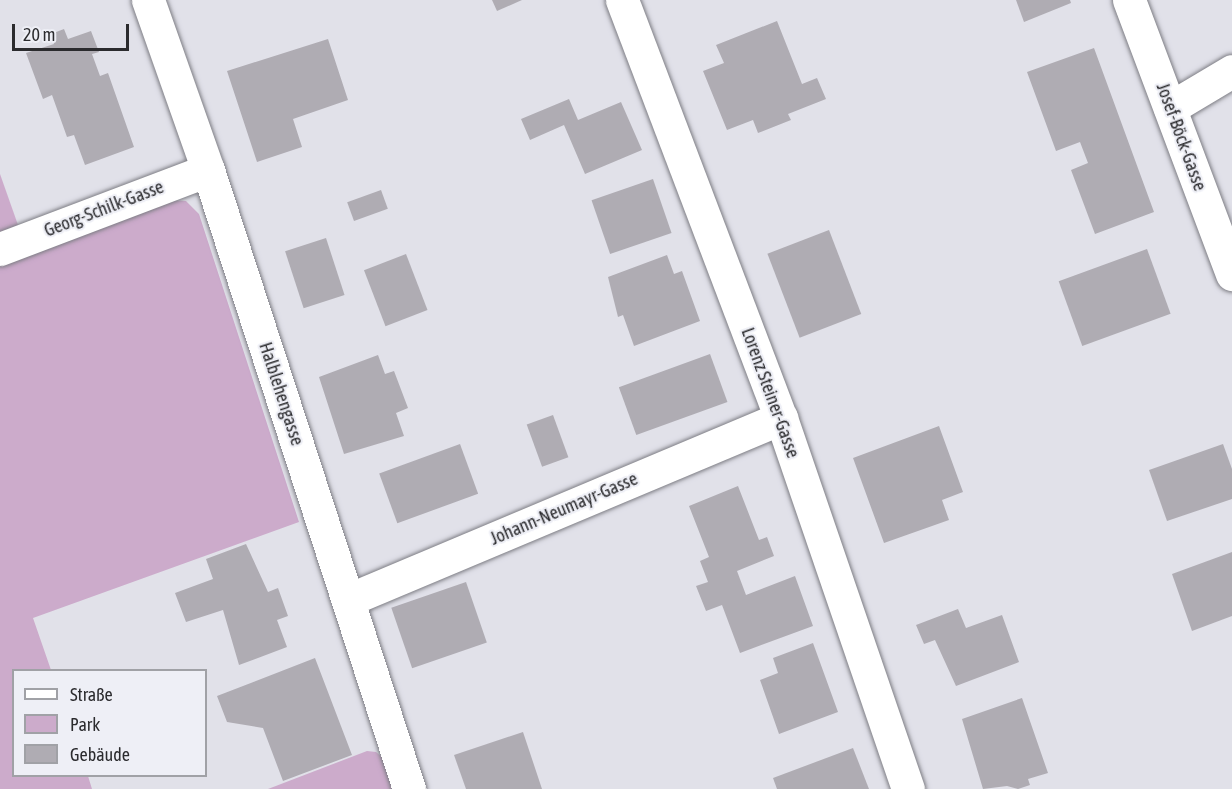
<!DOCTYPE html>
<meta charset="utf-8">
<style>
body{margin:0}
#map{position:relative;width:1232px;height:789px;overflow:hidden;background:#e1e1e9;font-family:"Asap Condensed",sans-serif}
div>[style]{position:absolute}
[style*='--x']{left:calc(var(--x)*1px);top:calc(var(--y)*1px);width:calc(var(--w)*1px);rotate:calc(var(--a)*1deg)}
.green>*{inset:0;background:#ccabcb}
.building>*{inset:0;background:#afacb3;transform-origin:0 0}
.roads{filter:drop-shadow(0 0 2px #7d7d84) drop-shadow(0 0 2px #7d7d84)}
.minor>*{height:33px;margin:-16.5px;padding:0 16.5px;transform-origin:16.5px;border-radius:16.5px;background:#fff}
span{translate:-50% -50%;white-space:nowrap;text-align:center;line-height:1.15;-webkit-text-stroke:4.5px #eeeff6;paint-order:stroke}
.street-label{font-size:18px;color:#2b2b2e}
.legend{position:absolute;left:12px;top:669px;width:195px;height:108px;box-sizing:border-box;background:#eeeff6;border:2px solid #a0a1a6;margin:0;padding:8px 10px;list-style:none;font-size:18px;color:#2b2b2e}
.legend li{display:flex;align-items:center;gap:12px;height:30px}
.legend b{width:30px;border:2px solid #a0a1a6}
.scale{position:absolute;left:12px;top:24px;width:117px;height:27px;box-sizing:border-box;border:3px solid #2b2b2e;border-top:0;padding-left:8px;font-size:18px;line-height:21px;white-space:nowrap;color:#2b2b2e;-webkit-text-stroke:4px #eeeff6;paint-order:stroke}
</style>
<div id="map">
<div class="green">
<i style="clip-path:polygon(0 174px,18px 225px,0 232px)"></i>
<i style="clip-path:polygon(166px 200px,186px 201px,199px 214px,299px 522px,33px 618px,51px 670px,14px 670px,14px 776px,88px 776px,92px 789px,0 789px,0 264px)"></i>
<i style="clip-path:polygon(367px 751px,376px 752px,383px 758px,393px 789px,268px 789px)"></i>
</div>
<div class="building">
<i style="clip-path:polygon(492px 0,522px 0,497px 11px)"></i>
<i style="clip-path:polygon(1016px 0,1070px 0,1071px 3px,1024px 22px)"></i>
<i style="clip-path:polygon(777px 21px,802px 84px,817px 78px,826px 99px,788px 114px,791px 120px,758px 133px,753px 120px,727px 130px,703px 71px,724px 63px,716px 45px)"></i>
<i style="clip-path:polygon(64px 29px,68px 39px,91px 31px,99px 52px,92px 54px,100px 76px,108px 73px,134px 147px,85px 165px,74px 135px,67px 137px,52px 95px,43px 99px,26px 53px,54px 44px,51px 34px)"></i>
<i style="clip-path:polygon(328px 39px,348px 100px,293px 119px,302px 147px,257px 162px,227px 71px)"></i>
<i style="clip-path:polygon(1094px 48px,1154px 212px,1095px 234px,1071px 170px,1088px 163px,1080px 142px,1056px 151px,1027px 72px)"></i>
<i style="clip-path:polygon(569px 99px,578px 120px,621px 102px,642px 150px,585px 174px,564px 125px,530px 140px,521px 119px)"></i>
<i style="left:653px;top:179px;width:57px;height:65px;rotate:71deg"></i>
<i style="left:381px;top:190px;width:20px;height:36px;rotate:70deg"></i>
<i style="left:829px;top:230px;width:90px;height:66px;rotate:69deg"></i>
<i style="left:326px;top:238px;width:60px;height:43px;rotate:72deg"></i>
<i style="left:1147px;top:249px;width:69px;height:94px;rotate:70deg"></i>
<i style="left:406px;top:254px;width:60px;height:45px;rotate:69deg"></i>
<i style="clip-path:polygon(667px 255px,674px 274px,682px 271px,700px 321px,634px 346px,623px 315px,618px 317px,608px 277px)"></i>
<i style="left:710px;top:354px;width:51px;height:97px;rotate:70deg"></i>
<i style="clip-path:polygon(378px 355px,385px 374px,394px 371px,408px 408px,396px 413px,404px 436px,344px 454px,319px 377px)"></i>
<i style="left:553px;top:415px;width:45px;height:28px;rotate:70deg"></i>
<i style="clip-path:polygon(939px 426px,963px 492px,942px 500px,949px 520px,884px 543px,853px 458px)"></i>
<i style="left:460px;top:444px;width:53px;height:86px;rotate:70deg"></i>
<i style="clip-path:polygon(1223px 444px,1232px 469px,1232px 499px,1167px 521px,1149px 470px)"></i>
<i style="clip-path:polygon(738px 486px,759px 540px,767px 537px,774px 556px,737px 571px,746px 595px,795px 576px,813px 626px,740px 653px,722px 605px,706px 611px,696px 586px,708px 582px,700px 561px,709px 557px,689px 506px)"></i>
<i style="clip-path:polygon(246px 544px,268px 592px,278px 588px,288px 616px,277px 620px,287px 647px,239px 665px,223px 610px,186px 622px,175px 593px,213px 579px,206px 559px)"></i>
<i style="clip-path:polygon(1232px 552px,1232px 616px,1192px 631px,1172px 574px)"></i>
<i style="left:466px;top:582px;width:64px;height:79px;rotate:71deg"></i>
<i style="clip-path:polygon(958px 609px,966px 628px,1002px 615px,1019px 662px,956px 686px,935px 640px,924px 644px,916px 625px)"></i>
<i style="clip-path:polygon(813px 643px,838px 712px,779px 734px,760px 680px,778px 673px,773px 658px)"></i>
<i style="clip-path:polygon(315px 658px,352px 755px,283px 781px,263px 728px,227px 722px,217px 696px)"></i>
<i style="clip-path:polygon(1022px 698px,1048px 773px,1028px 779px,1030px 785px,1018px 789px,1007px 786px,983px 789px,962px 719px)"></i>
<i style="clip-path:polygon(523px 732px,542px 789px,466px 789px,454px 755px)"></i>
<i style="clip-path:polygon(853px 748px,869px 789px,777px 789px,773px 778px)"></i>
</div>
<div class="roads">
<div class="minor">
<i style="--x:148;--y:0;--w:180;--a:70.6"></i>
<i style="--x:208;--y:170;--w:651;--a:72.01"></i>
<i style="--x:622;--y:0;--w:447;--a:69.2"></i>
<i style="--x:781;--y:418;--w:392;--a:71.1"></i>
<i style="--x:1129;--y:0;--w:293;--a:69.4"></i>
<i style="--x:1170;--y:108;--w:72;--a:-30.8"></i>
<i style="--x:0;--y:249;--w:222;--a:-20.8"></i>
<i style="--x:348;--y:600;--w:470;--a:-22.8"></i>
</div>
</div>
<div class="street-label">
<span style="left:1181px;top:137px;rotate:70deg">Josef-Böck-Gasse</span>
<span style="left:104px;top:209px;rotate:-21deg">Georg-Schilk-Gasse</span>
<span style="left:770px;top:393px;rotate:70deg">Lorenz Steiner-Gasse</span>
<span style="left:281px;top:394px;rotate:72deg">Halblehengasse</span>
<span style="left:564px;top:509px;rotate:-23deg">Johann-Neumayr-Gasse</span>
</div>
<ul class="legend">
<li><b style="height:8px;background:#fff"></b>Straße</li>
<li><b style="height:16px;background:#ccabcb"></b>Park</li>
<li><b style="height:16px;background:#afacb3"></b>Gebäude</li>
</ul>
<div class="scale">20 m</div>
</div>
